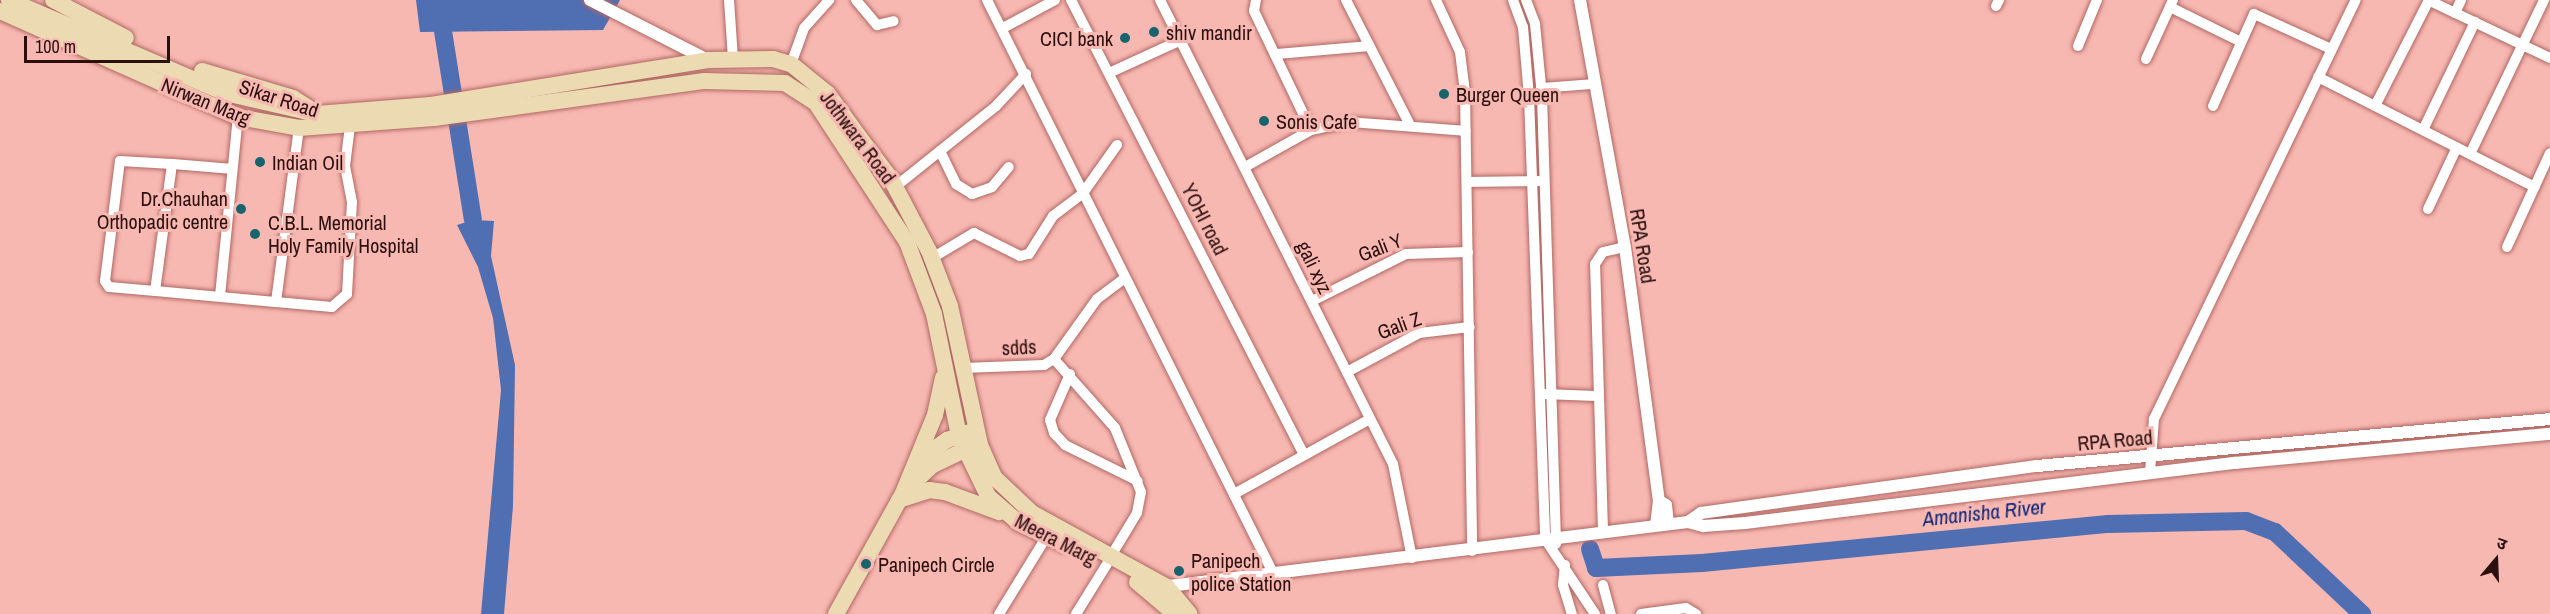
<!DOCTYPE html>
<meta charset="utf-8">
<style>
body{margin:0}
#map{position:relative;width:2550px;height:614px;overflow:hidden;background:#f8b8b2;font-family:"Archivo Narrow","Noto Sans Devanagari",sans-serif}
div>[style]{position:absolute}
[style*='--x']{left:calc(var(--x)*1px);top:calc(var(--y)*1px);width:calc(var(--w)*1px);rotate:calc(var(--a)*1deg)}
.water>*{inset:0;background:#506eb2}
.river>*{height:18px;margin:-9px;padding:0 9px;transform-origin:9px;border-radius:9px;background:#506eb2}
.roads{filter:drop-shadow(0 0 2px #b16863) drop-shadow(0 0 2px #b16863)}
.minor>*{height:10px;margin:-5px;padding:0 5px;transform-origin:5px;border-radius:5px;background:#fff}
.tertiary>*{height:12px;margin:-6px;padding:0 6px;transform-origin:6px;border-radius:6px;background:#fff}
.primary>*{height:16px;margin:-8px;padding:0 8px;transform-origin:8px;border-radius:8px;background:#ecdab3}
.dots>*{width:16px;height:16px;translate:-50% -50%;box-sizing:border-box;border:3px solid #f8b8b2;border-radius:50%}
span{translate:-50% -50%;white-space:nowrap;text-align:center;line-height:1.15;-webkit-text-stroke:6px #f8b8b2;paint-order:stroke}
.poi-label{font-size:20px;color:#2b0f0d}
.left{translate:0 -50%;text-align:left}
.right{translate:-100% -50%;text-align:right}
.street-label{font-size:20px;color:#2b0f0d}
.water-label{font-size:21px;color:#0e277a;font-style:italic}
.north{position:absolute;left:2466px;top:530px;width:60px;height:60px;-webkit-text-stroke:4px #f8b8b2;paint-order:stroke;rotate:19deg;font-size:16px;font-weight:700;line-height:24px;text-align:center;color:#2b0f0d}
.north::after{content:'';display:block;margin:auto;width:21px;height:27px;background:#2b0f0d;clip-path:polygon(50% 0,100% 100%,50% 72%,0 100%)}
.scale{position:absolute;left:24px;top:36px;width:146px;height:27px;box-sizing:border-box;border:3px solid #2b0f0d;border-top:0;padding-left:8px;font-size:18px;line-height:21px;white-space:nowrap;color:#2b0f0d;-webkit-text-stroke:4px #f8b8b2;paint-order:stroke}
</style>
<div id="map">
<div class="water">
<i style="clip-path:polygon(416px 0,620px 0,603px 30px,420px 32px)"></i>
<i style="clip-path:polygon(473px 220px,494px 221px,491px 256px,515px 365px,513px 506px,504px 614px,481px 614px,501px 390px,493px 318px,478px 267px,457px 225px)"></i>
</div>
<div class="river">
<i style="--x:443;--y:31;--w:191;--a:81"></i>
<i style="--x:1590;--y:549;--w:20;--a:72"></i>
<i style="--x:1596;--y:568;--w:106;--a:-2.7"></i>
<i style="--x:1702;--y:563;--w:408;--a:-5.5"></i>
<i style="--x:2108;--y:524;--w:138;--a:-1.2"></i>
<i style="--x:2246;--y:521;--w:31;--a:21"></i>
<i style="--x:2275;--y:532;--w:120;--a:43.3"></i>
</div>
<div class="roads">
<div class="minor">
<i style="--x:729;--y:0;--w:59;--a:86.1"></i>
<i style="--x:856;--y:0;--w:33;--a:50"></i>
<i style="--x:877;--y:25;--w:17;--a:-13"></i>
<i style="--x:987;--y:0;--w:643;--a:63.47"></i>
<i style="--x:1071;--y:0;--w:511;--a:62.88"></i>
<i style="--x:1160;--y:0;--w:519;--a:63.34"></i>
<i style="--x:1393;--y:464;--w:96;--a:78.6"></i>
<i style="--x:1256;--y:0;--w:11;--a:100"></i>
<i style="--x:1254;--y:11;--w:132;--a:64.4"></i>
<i style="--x:1346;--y:0;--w:138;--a:62.9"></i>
<i style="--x:1436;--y:0;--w:57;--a:65.2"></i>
<i style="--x:1460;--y:52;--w:40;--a:82.9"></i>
<i style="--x:1465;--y:92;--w:459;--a:89.1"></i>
<i style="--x:1513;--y:0;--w:29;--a:70"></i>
<i style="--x:1523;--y:27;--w:70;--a:85.1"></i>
<i style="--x:1529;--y:97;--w:442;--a:87.9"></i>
<i style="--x:1545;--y:539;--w:90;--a:56.3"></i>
<i style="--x:1526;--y:0;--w:26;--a:69"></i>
<i style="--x:1535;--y:24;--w:72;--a:84.4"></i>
<i style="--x:1542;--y:96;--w:448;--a:88.2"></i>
<i style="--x:2428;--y:0;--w:135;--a:25.4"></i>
<i style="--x:1996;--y:6;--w:7;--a:-63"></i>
<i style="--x:2170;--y:7;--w:79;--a:26.2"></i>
<i style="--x:2455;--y:13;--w:14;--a:-65"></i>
<i style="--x:1003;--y:28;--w:59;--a:-28.3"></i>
<i style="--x:2078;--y:46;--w:50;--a:-67.6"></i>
<i style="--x:1277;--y:54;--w:93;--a:-4.9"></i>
<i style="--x:2146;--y:59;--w:65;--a:-65.4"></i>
<i style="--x:791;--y:64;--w:38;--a:-70"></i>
<i style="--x:804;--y:28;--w:38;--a:-48"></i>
<i style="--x:1109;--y:73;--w:79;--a:-24.6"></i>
<i style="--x:2318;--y:77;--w:243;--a:26.9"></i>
<i style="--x:1541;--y:88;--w:52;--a:-4.4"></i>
<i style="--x:2213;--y:106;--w:101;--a:-66"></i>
<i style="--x:2254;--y:14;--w:85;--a:24.4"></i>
<i style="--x:2375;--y:106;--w:119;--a:-63"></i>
<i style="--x:2423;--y:130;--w:120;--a:-64.3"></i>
<i style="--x:940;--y:151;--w:37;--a:64"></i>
<i style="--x:956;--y:184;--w:19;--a:32"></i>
<i style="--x:972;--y:194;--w:21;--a:-19"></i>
<i style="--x:992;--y:187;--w:26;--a:-50"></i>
<i style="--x:2470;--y:154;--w:171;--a:-64.3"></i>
<i style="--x:172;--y:164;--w:59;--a:4.8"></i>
<i style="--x:1245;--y:167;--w:76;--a:-29.3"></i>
<i style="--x:1311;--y:130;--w:39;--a:-12"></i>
<i style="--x:1349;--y:122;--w:117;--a:4.4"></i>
<i style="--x:1467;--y:182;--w:72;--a:-0.8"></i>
<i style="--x:895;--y:187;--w:129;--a:-38.7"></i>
<i style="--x:996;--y:106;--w:44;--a:-46.8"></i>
<i style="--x:2428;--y:209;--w:68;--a:-64.9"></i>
<i style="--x:2507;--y:247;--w:103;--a:-65.4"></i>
<i style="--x:932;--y:258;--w:49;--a:-30.8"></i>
<i style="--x:974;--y:233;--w:51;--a:26.6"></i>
<i style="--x:1020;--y:256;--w:9;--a:-13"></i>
<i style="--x:1029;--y:254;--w:45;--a:-57.7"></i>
<i style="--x:1053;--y:216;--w:38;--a:-37"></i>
<i style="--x:1083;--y:193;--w:59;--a:-54.7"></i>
<i style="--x:155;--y:291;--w:46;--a:-175"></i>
<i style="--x:109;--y:287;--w:7;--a:-124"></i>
<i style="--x:105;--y:281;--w:121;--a:-82.9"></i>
<i style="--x:120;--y:161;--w:52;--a:3.3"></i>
<i style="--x:172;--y:164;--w:128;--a:97.6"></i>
<i style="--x:155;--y:291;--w:121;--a:5.2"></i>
<i style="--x:276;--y:302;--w:176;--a:-82.5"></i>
<i style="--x:220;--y:296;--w:180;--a:-84.3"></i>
<i style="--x:1312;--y:301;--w:105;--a:-26.6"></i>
<i style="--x:1406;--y:254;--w:62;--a:-1.8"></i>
<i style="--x:276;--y:302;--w:56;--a:5.1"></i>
<i style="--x:332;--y:307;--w:20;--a:-41"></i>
<i style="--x:347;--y:294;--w:92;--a:-86.9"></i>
<i style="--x:352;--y:202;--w:37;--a:-101"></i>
<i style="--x:345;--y:166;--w:40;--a:-82.9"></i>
<i style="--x:1054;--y:359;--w:92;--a:48.5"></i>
<i style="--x:1115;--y:428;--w:69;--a:67.9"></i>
<i style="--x:1141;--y:492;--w:21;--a:101"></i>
<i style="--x:1137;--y:513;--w:50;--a:121.2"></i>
<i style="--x:963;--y:368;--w:81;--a:-2.1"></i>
<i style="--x:1044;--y:365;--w:12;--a:-31"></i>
<i style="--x:1054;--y:359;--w:74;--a:-54.4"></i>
<i style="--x:1097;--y:299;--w:35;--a:-37"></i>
<i style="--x:1347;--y:372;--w:82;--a:-28.4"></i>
<i style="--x:1419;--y:333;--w:51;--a:-6.7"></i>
<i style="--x:1070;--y:374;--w:50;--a:113.5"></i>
<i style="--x:1050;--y:420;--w:14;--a:73"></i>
<i style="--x:1054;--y:433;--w:16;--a:47"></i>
<i style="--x:1065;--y:445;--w:81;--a:26.3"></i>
<i style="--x:1542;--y:394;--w:55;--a:2.1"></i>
<i style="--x:2150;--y:473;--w:54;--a:-85.8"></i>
<i style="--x:2154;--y:419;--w:465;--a:-64.3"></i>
<i style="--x:1234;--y:494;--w:155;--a:-28.9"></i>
<i style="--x:1603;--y:531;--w:267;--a:-91.7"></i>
<i style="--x:1595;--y:264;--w:14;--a:-56"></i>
<i style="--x:1603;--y:252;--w:23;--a:-13"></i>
<i style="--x:1565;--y:565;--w:20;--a:96"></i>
<i style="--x:1563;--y:585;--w:30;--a:73"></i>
<i style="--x:1603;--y:585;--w:30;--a:75"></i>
<i style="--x:999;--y:614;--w:92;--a:-58.4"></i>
<i style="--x:1076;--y:614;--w:59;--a:-58.2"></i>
<i style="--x:1641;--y:614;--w:45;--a:-7.6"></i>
<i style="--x:1686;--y:608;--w:12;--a:31"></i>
</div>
<div class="tertiary">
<i style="--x:590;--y:0;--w:132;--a:27"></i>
<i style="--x:1580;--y:0;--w:251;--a:79.7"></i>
<i style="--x:1625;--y:247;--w:256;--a:82.4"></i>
<i style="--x:1688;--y:522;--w:16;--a:-35"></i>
<i style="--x:1701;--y:513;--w:339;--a:-8"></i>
<i style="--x:2037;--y:466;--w:515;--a:-5.23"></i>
<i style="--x:1656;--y:525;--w:24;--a:-83"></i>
<i style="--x:1659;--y:501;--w:8;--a:30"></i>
<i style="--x:1666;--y:505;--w:19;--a:84"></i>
<i style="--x:1161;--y:587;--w:531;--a:-7.03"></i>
<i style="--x:1688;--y:522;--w:16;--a:15"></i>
<i style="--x:1703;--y:526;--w:42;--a:-4.1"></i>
<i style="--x:1745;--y:523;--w:494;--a:-7"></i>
<i style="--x:2235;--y:463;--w:316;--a:-5.3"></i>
</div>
<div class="primary">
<i style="--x:9;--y:0;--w:235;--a:23.3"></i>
<i style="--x:225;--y:93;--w:94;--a:12.9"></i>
<i style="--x:317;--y:114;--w:114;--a:-4.5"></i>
<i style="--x:431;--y:105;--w:282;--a:-9.2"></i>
<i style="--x:709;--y:60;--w:64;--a:-0.9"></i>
<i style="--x:773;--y:59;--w:19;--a:16"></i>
<i style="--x:791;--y:64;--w:48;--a:39"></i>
<i style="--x:828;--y:94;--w:54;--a:54"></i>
<i style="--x:860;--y:138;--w:51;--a:52.9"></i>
<i style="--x:891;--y:179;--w:81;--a:62.2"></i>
<i style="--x:929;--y:251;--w:59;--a:69.1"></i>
<i style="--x:950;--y:306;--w:142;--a:77.8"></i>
<i style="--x:980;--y:445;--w:36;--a:66"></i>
<i style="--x:995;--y:478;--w:51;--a:43.4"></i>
<i style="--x:1032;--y:513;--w:154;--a:28.7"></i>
<i style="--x:1167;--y:587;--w:35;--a:50"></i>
<i style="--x:53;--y:0;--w:82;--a:27.5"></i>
<i style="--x:0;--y:11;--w:261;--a:24"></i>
<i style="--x:238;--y:117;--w:62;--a:10.2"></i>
<i style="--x:299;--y:128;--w:135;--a:-4.2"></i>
<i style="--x:434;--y:118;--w:273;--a:-7.8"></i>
<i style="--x:704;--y:81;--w:81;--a:1.4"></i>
<i style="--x:785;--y:83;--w:37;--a:33"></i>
<i style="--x:816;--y:103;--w:166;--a:56.8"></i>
<i style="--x:907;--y:242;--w:77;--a:69.4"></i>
<i style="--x:934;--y:314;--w:125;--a:78.4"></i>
<i style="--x:959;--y:436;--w:67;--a:64.2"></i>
<i style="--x:988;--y:496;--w:41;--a:41.1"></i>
<i style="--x:1019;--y:523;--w:50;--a:25"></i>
<i style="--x:202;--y:71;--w:95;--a:16.5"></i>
<i style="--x:293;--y:98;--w:24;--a:33"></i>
<i style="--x:917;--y:461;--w:37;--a:-35"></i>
<i style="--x:947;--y:440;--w:24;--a:-19"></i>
<i style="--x:908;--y:488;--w:34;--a:-43"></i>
<i style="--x:933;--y:465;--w:44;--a:-25.4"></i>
<i style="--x:899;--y:500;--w:32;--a:-18"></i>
<i style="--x:929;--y:490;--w:16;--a:7"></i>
<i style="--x:945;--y:492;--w:58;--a:20.3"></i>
<i style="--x:1137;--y:582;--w:50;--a:40.1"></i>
<i style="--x:836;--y:614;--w:138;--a:-61"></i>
<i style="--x:903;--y:493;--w:84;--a:-67.7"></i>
<i style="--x:935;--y:415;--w:38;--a:-78"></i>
</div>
</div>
<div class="dots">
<i style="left:1154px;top:32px;background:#17646c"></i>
<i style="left:1125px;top:38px;background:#17646c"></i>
<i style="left:1444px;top:94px;background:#17646c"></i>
<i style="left:1264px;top:121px;background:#17646c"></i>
<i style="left:260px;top:162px;background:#17646c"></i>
<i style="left:241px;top:209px;background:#17646c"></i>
<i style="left:255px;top:234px;background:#17646c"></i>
<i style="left:866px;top:564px;background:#17646c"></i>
<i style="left:1179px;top:571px;background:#17646c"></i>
</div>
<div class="poi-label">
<span class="left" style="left:1166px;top:32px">shiv mandir</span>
<span class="right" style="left:1113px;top:38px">CICI bank</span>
<span class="left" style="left:1456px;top:94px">Burger Queen</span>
<span class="left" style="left:1276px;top:121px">Sonis Cafe</span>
<span class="left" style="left:272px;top:162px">Indian Oil</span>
<span class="right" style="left:228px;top:210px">Dr.Chauhan<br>Orthopadic centre</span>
<span class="left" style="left:268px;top:234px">C.B.L. Memorial<br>Holy Family Hospital</span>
<span class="left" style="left:1191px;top:572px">Panipech<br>police Station</span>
<span class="left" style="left:878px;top:564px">Panipech Circle</span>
</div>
<div class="street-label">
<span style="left:279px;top:98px;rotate:18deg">Sikar Road</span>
<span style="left:206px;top:101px;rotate:22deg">Nirwan Marg</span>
<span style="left:858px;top:137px;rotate:53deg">Jothwara Road</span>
<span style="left:1205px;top:219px;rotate:63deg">YOHI road</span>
<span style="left:1643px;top:246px;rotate:81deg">RPA Road</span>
<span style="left:1380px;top:247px;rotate:-21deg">Gali Y</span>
<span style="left:1315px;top:267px;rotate:64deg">gali xyz</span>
<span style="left:1399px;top:325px;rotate:-20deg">Gali Z</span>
<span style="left:1019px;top:347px;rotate:-3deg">sdds</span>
<span style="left:2115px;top:440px;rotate:-5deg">RPA Road</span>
<span style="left:1056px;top:539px;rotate:27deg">Meera Marg</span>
</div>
<div class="water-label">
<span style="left:1984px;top:513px;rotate:-6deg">Amanisha River</span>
</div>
<div class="north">उ</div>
<div class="scale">100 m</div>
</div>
